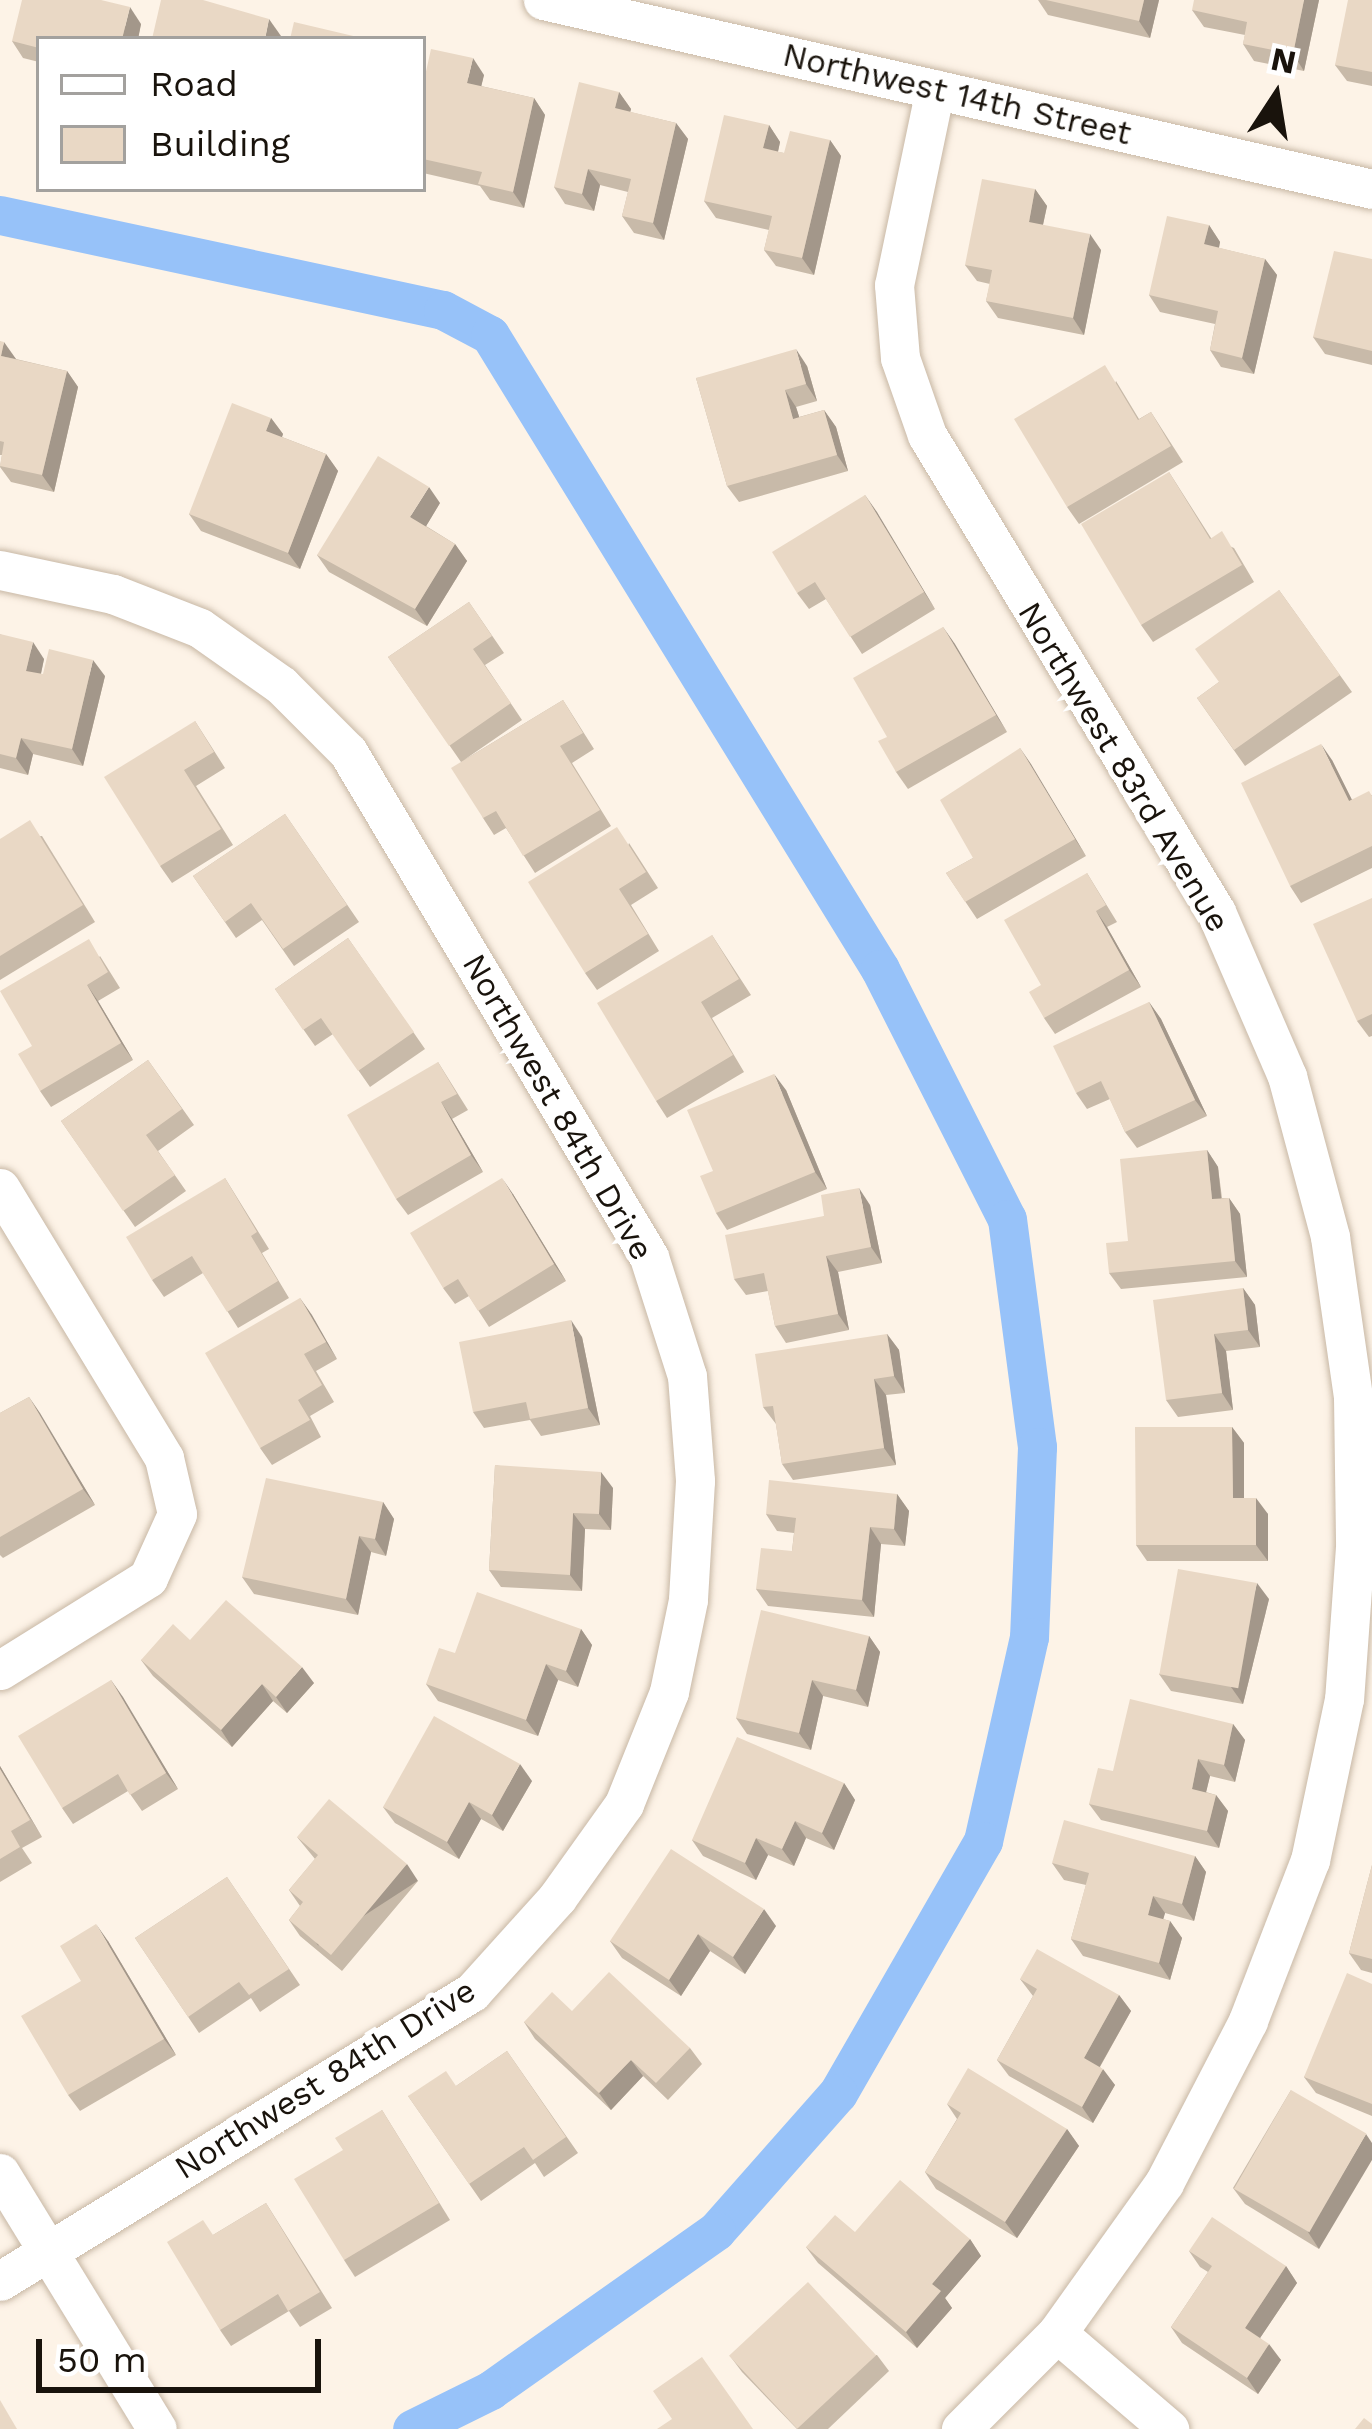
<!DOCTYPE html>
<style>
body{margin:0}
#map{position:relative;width:1372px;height:2429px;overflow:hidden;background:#fdf3e7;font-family:"Work Sans",sans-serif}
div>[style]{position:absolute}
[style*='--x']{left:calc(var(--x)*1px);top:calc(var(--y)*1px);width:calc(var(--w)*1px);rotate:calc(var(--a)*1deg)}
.canal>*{height:39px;margin:-19.5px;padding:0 19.5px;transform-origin:19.5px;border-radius:19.5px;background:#97c2f9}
.roads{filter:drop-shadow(0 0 3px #c8b8a5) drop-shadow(0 0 3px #c8b8a5)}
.minor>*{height:39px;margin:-19.5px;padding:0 19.5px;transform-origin:19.5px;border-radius:19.5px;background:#fff}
.wall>*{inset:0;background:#c8baa9}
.shaded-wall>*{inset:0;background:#a3978a;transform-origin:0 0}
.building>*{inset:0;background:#e9d8c5;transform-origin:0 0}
span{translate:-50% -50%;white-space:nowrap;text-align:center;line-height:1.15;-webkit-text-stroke:10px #fff;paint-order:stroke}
.street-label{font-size:33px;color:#19130c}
.legend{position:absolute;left:36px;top:36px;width:390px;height:156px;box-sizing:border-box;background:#fff;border:3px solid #a3a19e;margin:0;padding:15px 21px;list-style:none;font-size:36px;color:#19130c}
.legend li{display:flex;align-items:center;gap:24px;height:60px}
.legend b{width:60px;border:3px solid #a3a19e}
.north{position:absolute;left:1216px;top:36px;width:120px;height:120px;-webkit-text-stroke:9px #fff;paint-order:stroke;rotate:12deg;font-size:33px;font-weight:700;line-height:48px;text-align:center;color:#19130c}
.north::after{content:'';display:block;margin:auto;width:42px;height:54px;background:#19130c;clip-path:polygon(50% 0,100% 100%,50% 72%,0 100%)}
.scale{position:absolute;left:36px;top:2339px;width:285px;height:54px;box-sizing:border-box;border:6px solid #19130c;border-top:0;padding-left:15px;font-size:36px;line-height:42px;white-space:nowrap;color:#19130c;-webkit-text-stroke:9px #fff;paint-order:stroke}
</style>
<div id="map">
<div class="canal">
<i style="--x:0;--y:215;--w:453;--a:12.1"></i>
<i style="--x:443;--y:310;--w:53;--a:28"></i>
<i style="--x:490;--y:335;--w:744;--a:58.4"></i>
<i style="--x:880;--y:969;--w:280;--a:63.1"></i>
<i style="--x:1007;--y:1219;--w:230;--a:82.5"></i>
<i style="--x:1037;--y:1447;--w:190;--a:92.4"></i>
<i style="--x:1029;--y:1637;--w:209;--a:102.7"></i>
<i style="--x:983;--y:1841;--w:291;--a:119.9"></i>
<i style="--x:838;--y:2093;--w:184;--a:131.5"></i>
<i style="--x:716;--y:2231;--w:276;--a:144.8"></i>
<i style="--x:491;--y:2390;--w:88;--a:153.7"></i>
</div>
<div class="roads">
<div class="minor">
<i style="--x:543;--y:0;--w:850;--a:12.84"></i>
<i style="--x:935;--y:89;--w:200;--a:101.8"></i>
<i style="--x:894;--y:285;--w:73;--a:85.3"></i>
<i style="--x:900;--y:358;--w:82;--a:70.7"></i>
<i style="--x:927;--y:435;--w:558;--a:58.79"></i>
<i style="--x:1216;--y:912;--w:179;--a:66.6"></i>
<i style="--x:1287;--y:1076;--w:167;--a:75"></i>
<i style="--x:1330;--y:1237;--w:162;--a:81.8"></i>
<i style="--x:1353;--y:1397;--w:150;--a:89.2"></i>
<i style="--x:1355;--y:1547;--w:152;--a:94.1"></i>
<i style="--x:1344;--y:1699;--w:165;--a:101.9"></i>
<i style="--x:1310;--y:1860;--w:173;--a:111.1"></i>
<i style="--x:1248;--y:2021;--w:182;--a:117.4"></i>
<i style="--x:1164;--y:2183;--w:184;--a:125.5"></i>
<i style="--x:1057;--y:2333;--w:136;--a:135"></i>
<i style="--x:0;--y:570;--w:116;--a:12"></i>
<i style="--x:113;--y:594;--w:93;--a:21.3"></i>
<i style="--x:200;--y:628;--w:99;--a:35.1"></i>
<i style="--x:281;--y:685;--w:95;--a:45"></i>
<i style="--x:348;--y:752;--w:588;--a:59.2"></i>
<i style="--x:649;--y:1257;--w:125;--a:72.3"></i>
<i style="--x:687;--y:1376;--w:105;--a:85.6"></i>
<i style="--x:695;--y:1481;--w:119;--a:93.4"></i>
<i style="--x:688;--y:1600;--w:94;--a:101.7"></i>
<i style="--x:669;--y:1692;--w:121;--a:111.9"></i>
<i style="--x:624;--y:1804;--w:115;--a:125.5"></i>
<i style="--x:557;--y:1898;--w:127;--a:132.1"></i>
<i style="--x:472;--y:1992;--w:553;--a:148.52"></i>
<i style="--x:0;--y:1188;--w:316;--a:58.7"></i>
<i style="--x:164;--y:1458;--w:57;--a:76.9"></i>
<i style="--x:177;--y:1514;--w:70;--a:114.4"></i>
<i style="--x:148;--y:1578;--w:174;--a:148.1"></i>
<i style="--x:0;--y:2173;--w:300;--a:58.5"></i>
<i style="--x:1057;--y:2333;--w:148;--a:40.6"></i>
</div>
</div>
<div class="wall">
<i style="clip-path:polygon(1038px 0,1159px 0,1150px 38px,1048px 15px)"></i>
<i style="clip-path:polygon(1319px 0,1304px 71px,1254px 61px,1243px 44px,1245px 35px,1204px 27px,1192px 10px)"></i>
<i style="clip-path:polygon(1372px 0,1372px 86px,1347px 81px,1335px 65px)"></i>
<i style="clip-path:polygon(141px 24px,138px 39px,39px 39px,39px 62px,23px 58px,12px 41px)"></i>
<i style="clip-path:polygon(484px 75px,481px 86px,534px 98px,545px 115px,524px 208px,490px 200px,480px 186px,423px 173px,423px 85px)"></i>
<i style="clip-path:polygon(619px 92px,631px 109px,630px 112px,676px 123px,688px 139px,664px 240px,634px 233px,622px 216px,628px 192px,600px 185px,594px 211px,565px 204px,554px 187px)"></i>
<i style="clip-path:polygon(769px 125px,780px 142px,778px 152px,784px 153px,830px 140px,841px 156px,814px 275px,776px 266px,764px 250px,769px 230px,716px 218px,704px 201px)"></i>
<i style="clip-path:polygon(1035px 189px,1047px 206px,1043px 225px,1101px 250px,1084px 335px,998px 318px,986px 301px,990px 284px,977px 281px,965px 265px)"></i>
<i style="clip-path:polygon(1209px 225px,1220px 242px,1219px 248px,1265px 259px,1277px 275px,1254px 374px,1221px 367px,1210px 350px,1215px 324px,1160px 312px,1149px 295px)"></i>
<i style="clip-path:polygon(1372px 259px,1372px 365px,1325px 354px,1313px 337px)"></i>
<i style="clip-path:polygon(0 341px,16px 359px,67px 371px,78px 387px,54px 492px,11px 482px,0 467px,2px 455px,0 455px)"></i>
<i style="clip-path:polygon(807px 366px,817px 401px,796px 407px,799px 417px,824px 410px,836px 427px,848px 471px,739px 502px,727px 486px,696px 378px)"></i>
<i style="clip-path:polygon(1116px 381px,1139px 419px,1151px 412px,1183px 462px,1079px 524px,1067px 507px)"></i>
<i style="clip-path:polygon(271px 418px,283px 434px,282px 437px,326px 454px,338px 471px,300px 569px,201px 531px,189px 514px)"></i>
<i style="clip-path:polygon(1169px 472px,1211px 538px,1234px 548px,1254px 582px,1153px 642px,1141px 625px)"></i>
<i style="clip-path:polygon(865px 495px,935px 609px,862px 654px,826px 599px,809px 609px,797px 593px)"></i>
<i style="clip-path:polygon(440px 503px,426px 526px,455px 544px,467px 561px,427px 626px,329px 572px,317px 555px)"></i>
<i style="clip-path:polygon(1279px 590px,1352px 692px,1245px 766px,1197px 698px,1219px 682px)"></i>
<i style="clip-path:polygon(469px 602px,504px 653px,485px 665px,522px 720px,464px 760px,563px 700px,594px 749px,572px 763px,611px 826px,535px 873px,506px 828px,494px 835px,483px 818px,461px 762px,388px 657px)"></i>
<i style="clip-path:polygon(943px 627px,1007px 732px,908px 789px,896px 772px,887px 737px)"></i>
<i style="clip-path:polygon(0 634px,44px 659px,41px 674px,105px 676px,83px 766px,33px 754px,28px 775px,0 768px)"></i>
<i style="clip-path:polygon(195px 721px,225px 768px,196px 786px,233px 845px,172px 883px,160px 866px)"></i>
<i style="clip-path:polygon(1020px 748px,1086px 856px,977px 919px,946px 873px,973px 858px)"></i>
<i style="clip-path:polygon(1332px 760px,1352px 800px,1372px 795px,1372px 868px,1301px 903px,1290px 886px)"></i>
<i style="clip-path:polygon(285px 814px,359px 922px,294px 966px,262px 920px,236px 938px,193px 876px)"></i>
<i style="clip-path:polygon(42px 836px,95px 922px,0 980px,0 839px)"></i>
<i style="clip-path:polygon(629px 843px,658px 888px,631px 905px,659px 951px,597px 990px,585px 973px)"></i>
<i style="clip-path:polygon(1087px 873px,1117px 922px,1107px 927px,1141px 987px,1055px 1034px,1044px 1018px,1041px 985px)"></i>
<i style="clip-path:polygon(1372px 898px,1372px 1036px,1369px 1037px,1357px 1021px)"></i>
<i style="clip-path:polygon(712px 935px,751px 995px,712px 1018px,744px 1072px,667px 1118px,656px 1101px)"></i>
<i style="clip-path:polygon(348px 938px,425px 1049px,370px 1087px,333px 1034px,315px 1046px,275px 989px)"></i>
<i style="clip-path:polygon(100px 956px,120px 988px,98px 1001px,133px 1060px,51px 1107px,40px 1091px,32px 1046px)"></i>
<i style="clip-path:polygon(1149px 1002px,1161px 1019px,1207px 1116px,1137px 1148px,1125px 1132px,1110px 1099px,1087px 1109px,1076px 1093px)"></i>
<i style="clip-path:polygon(148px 1060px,194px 1125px,158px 1151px,186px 1191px,135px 1227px,61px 1121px)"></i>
<i style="clip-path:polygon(438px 1062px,468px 1110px,452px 1119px,483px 1172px,408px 1215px,396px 1199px)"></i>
<i style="clip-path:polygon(786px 1090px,827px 1189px,727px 1230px,716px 1213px,713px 1171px)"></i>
<i style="clip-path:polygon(1207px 1150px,1218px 1167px,1222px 1198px,1229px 1198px,1240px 1214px,1247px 1277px,1121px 1289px,1109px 1273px,1128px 1241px)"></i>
<i style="clip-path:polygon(225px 1178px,269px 1249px,262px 1253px,289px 1298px,238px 1328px,203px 1273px,164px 1297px,152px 1280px)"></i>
<i style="clip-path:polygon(513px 1194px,566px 1281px,489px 1327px,469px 1296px,455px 1304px,443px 1288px)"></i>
<i style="clip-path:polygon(870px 1205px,882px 1263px,838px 1272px,849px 1330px,786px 1343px,775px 1326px,768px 1291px,746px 1295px,734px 1279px,824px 1216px)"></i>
<i style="clip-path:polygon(1243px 1288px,1255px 1305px,1260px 1347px,1226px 1351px,1233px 1410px,1178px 1417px,1166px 1400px)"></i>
<i style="clip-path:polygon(300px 1298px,337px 1359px,316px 1371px,334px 1402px,310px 1416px,321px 1437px,272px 1465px,260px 1448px)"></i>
<i style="clip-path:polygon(887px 1334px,899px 1350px,905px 1393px,886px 1395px,896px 1465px,793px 1480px,782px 1464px,776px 1424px,763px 1407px)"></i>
<i style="clip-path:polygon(582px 1337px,600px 1425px,541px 1436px,530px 1420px,484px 1428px,473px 1412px)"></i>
<i style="clip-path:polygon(29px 1397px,95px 1505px,3px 1558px,0 1555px,0 1413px)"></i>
<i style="clip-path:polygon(1232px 1427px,1244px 1443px,1244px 1498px,1268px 1514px,1268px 1561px,1147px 1561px,1136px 1545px)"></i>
<i style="clip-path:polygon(495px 1465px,613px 1488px,611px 1530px,585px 1529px,582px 1591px,501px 1587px,489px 1570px)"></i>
<i style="clip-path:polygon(897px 1494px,909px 1511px,905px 1546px,881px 1544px,874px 1617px,768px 1606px,756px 1589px,792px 1551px,794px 1533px,777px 1531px,766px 1514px)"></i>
<i style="clip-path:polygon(383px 1502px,394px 1519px,386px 1556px,371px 1552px,358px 1615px,254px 1594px,242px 1577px)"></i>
<i style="clip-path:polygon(1269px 1599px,1243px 1704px,1171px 1691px,1159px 1674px)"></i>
<i style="clip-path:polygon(581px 1629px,592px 1645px,578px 1687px,558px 1680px,538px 1736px,438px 1701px,426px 1684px)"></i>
<i style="clip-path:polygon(869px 1636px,880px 1652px,868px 1707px,823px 1696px,811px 1750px,747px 1734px,736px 1718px)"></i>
<i style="clip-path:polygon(190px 1640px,314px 1683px,287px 1713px,273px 1701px,232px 1747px,153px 1676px,141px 1660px)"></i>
<i style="clip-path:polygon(111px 1680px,178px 1789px,142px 1811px,128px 1791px,73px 1824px,62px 1808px)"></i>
<i style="clip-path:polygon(1233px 1724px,1245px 1740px,1235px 1782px,1210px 1776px,1206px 1792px,1216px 1795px,1228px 1811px,1219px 1848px,1101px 1820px,1089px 1804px,1113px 1771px)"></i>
<i style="clip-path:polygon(0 1766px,42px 1837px,22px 1848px,32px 1863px,0 1882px)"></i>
<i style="clip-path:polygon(532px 1781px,503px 1831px,481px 1819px,459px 1859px,395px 1823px,383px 1807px)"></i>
<i style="clip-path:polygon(844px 1783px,855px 1800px,834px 1850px,806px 1838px,794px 1866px,768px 1855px,756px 1880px,703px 1856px,692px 1840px)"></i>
<i style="clip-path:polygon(297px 1837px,418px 1881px,342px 1971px,300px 1936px,289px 1920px,300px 1906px,289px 1890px,315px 1859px)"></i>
<i style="clip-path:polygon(1195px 1856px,1206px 1872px,1194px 1921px,1165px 1913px,1163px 1919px,1170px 1921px,1182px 1938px,1170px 1980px,1083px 1956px,1071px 1939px,1086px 1885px,1064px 1880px,1052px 1863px)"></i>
<i style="clip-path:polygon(1372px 1865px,1372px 1973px,1361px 1970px,1349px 1953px)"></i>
<i style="clip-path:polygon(227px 1877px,300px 1985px,260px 2012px,251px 1998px,199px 2033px,135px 1938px)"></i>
<i style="clip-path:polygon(776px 1926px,745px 1974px,710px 1951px,681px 1996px,622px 1958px,610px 1941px)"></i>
<i style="clip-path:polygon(108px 1941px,176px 2055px,80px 2111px,68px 2095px)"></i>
<i style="clip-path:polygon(1020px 1979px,1119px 1995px,1131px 2011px,1100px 2067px,1115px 2085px,1093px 2123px,1009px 2076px,997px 2060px,1033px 1996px)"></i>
<i style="clip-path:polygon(1372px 1984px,1372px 2116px,1316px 2093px,1304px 2077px)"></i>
<i style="clip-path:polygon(572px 2011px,690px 2048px,702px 2064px,668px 2100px,643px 2076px,611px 2110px,535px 2039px,524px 2022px)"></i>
<i style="clip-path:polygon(507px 2051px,578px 2153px,544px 2177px,535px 2163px,481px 2201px,408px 2096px,456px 2086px)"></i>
<i style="clip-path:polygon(1291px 2090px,1319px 2249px,1245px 2204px,1233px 2188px)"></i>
<i style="clip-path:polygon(947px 2104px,1067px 2129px,1079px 2146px,1017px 2238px,936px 2189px,925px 2172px,957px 2119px)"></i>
<i style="clip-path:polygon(382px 2110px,450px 2220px,355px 2277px,344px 2260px,343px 2150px)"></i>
<i style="clip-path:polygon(266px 2203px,332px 2308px,300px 2327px,289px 2311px,231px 2346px,220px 2330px,213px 2235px)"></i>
<i style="clip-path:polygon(970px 2239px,981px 2256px,945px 2298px,952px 2308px,917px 2348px,818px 2263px,806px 2247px)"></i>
<i style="clip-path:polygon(1189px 2251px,1286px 2266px,1297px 2283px,1260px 2338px,1281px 2360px,1258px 2394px,1182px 2343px,1171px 2327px,1208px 2272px,1200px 2267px)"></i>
<i style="clip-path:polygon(877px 2355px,889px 2371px,828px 2429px,797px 2429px,742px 2372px,730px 2356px)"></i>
</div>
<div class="shaded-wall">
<i style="clip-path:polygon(1144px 0,1159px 0,1150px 38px,1139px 21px)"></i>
<i style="clip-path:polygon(1304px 0,1319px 0,1304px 71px,1293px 54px)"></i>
<i style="clip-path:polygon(130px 7px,141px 24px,138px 39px,122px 39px)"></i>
<i style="clip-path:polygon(269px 19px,281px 36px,280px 39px,265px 39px)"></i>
<i style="clip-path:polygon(473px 58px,484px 75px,478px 100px,467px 83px)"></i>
<i style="clip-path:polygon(619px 92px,631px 109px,627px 125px,615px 108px)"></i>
<i style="clip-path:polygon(534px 98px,545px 115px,524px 208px,513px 192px)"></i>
<i style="clip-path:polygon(676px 123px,688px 139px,664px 240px,653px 223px)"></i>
<i style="clip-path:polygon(769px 125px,780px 142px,775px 165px,763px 148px)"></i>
<i style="clip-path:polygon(830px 140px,841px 156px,814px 275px,802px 258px)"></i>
<i style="clip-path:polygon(588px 169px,600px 185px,594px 211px,582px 194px)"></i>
<i style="clip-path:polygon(1035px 189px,1047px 206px,1040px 238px,1029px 222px)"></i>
<i style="clip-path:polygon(1209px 225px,1220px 242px,1216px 261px,1204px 244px)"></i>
<i style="clip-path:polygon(1090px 234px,1101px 250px,1084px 335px,1073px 318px)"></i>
<i style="clip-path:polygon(1265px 259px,1277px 275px,1254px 374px,1242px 358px)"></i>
<i style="clip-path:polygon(4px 342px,16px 359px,1px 356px)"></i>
<i style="clip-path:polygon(796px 349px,807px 366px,817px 401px,806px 384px)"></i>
<i style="clip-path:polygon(67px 371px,78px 387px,54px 492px,42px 475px)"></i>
<i style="clip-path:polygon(785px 390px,796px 407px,805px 435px,793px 419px)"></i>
<i style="clip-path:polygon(824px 410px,836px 427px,848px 471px,837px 455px)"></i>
<i style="clip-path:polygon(271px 418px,283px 434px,278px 448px,266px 431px)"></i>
<i style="clip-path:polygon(326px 454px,338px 471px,300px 569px,288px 553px)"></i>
<i style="clip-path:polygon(429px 487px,440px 503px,422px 533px,410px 517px)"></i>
<i style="clip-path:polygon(865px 495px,877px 512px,935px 609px,924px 592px)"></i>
<i style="clip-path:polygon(455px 544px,467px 561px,427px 626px,415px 609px)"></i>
<i style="clip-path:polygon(943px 627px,955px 644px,1007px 732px,996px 715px)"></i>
<i style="clip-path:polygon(33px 642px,44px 659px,38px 687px,26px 671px)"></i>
<i style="clip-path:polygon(93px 660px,105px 676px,83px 766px,72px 749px)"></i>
<i style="clip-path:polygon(21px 738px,33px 754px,28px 775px,16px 758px)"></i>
<i style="clip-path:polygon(1321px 744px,1332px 760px,1361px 818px,1349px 801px)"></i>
<i style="clip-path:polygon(1020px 748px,1031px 764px,1086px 856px,1075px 839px)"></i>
<i style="clip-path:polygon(1096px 911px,1107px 927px,1141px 987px,1129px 970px)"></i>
<i style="clip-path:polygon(87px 985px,98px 1001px,133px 1060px,121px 1043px)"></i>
<i style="clip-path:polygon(1149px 1002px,1161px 1019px,1207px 1116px,1195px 1100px)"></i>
<i style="clip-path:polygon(774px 1074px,786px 1090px,827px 1189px,815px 1172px)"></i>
<i style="clip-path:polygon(441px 1102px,452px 1119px,483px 1172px,471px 1155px)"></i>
<i style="clip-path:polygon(1207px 1150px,1218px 1167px,1223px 1216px,1212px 1199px)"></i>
<i style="clip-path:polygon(502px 1178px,513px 1194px,566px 1281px,554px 1264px)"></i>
<i style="clip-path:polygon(859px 1188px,870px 1205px,882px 1263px,871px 1247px)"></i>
<i style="clip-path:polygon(1229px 1198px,1240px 1214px,1247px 1277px,1235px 1261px)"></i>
<i style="clip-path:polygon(826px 1256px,838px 1272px,849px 1330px,838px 1314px)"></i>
<i style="clip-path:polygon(1243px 1288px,1255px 1305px,1260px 1347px,1248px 1330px)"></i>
<i style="clip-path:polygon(300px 1298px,312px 1315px,337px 1359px,326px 1342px)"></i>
<i style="clip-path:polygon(571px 1320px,582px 1337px,600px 1425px,588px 1408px)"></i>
<i style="clip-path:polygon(887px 1334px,899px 1350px,905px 1393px,894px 1376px)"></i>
<i style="clip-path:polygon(1214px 1334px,1226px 1351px,1233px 1410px,1222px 1393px)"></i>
<i style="clip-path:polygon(874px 1379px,886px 1395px,896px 1465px,884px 1448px)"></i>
<i style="clip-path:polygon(29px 1397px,40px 1413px,95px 1505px,83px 1489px)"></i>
<i style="clip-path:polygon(1232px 1427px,1244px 1443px,1244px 1514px,1233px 1498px)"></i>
<i style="clip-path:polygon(601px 1472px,613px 1488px,611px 1530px,599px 1514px)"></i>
<i style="clip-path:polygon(897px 1494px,909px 1511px,905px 1546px,894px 1529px)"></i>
<i style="clip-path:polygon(1256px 1498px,1268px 1514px,1268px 1561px,1256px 1545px)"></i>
<i style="clip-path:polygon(383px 1502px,394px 1519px,386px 1556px,375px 1539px)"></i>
<i style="clip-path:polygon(573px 1513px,585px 1529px,582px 1591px,570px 1575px)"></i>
<i style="clip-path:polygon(870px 1527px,881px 1544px,874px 1617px,862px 1600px)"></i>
<i style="clip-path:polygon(359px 1536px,371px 1552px,358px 1615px,346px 1599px)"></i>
<i style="clip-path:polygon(1257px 1583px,1269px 1599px,1243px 1704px,1231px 1687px)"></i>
<i style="clip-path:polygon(581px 1629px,592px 1645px,578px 1687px,566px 1671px)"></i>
<i style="clip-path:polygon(869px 1636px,880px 1652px,868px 1707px,856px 1690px)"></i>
<i style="clip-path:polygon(546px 1664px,558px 1680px,538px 1736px,526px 1720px)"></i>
<i style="clip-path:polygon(302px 1667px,314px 1683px,287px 1713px,276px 1697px)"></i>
<i style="clip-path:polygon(111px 1680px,123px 1697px,178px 1789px,166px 1773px)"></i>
<i style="clip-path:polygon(812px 1680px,823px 1696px,811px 1750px,799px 1733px)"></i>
<i style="clip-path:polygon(262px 1684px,273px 1701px,232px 1747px,221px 1730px)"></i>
<i style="clip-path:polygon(1233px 1724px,1245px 1740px,1235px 1782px,1224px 1765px)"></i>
<i style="clip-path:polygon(1198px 1759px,1210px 1776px,1203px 1805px,1192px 1789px)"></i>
<i style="clip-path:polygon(520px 1764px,532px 1781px,503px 1831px,492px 1815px)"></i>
<i style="clip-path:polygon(0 1766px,42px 1837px,0 1769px)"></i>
<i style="clip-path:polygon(844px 1783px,855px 1800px,834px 1850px,822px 1833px)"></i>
<i style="clip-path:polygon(1216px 1795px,1228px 1811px,1219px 1848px,1207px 1831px)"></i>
<i style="clip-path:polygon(469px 1802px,481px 1819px,459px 1859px,447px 1842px)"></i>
<i style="clip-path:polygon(795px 1821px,806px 1838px,794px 1866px,782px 1849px)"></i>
<i style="clip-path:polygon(756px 1838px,768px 1855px,756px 1880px,745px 1863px)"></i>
<i style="clip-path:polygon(1195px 1856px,1206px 1872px,1194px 1921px,1182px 1904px)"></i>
<i style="left:407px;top:1864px;width:20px;height:119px;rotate:57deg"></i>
<i style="clip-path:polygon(1153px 1896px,1165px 1913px,1160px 1931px,1148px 1915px)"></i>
<i style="clip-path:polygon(764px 1909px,776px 1926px,745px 1974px,733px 1957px)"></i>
<i style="clip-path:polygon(1170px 1921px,1182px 1938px,1170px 1980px,1159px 1963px)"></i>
<i style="clip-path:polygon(96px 1924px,108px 1941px,176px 2055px,164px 2039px)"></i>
<i style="clip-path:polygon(698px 1934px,710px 1951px,681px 1996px,669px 1980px)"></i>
<i style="clip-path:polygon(1119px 1995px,1131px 2011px,1095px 2075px,1084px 2058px)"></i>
<i style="clip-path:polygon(631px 2060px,643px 2076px,611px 2110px,599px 2093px)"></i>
<i style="clip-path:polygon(1103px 2069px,1115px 2085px,1093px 2123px,1082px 2107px)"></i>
<i style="clip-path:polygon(1067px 2129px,1079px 2146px,1017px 2238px,1005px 2222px)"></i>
<i style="clip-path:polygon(1366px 2134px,1372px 2143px,1372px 2160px,1319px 2249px,1308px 2232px)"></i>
<i style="clip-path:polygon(970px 2239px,981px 2256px,945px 2298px,952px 2308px,917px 2348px,906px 2332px,932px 2284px)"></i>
<i style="clip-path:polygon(1286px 2266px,1297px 2283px,1256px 2344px,1245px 2328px)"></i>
<i style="clip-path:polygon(1269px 2344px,1281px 2360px,1258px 2394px,1247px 2378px)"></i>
</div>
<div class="building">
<i style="clip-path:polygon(22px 0,101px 0,130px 7px,122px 39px,39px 39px,39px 48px,12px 41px)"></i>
<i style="clip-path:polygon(161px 0,203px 0,269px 19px,265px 39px,152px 39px)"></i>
<i style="clip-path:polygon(1046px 0,1144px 0,1139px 21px)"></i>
<i style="clip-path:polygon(1194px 0,1304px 0,1293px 54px,1243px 44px,1247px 22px,1192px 10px)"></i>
<i style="clip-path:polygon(1348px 0,1372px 0,1372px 72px,1335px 65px)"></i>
<i style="clip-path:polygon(294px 22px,366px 39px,290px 39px)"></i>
<i style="clip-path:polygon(431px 49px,473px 58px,467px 83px,534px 98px,513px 192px,478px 184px,482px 172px,423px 159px,423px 85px)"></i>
<i style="clip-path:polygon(579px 82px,619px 92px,615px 108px,676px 123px,653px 223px,622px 216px,631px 179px,588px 169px,582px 194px,554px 187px)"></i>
<i style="clip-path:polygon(724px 115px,769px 125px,763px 148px,784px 153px,790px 131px,830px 140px,802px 258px,764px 250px,772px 216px,704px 201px)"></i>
<i style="clip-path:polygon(982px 179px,1035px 189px,1029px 222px,1090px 234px,1073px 318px,986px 301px,992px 270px,965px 265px)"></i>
<i style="clip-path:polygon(1167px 216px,1209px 225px,1204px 244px,1265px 259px,1242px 358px,1210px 350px,1218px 311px,1149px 295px)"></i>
<i style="clip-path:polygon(1334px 251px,1372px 259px,1372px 351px,1313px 337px)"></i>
<i style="clip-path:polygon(0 341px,4px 342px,1px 356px,67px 371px,42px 475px,0 466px,4px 442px,0 441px)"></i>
<i style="clip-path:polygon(796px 349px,806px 384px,785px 390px,793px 419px,824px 410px,837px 455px,727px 486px,696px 378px)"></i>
<i style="clip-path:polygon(1105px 365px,1138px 420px,1151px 412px,1171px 446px,1067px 507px,1014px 419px)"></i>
<i style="clip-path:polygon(232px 403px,271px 418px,266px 431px,326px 454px,288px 553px,189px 514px)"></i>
<i style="clip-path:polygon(378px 456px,429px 487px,410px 517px,455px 544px,415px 609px,317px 555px)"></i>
<i style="clip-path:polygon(1169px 472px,1210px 539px,1222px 531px,1242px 565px,1141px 625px,1081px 524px)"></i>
<i style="clip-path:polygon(865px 495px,924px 592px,850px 637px,815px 582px,797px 593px,772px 552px)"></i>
<i style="clip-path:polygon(1279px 590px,1340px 675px,1234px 750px,1197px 698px,1219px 682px,1195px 649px)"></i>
<i style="clip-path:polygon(469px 602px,492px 636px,473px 649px,511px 703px,449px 746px,388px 657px)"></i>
<i style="clip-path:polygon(943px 627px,996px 715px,896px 772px,878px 741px,887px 737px,853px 678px)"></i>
<i style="clip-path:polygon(0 634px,33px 642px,26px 671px,43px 674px,49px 649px,93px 660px,72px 749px,21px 738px,16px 758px,0 754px)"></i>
<i style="clip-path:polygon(563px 700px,583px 733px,560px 746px,600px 810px,523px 856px,496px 811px,483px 818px,451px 768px)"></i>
<i style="clip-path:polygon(195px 721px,214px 752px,184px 770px,221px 829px,160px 866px,104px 777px)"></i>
<i style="clip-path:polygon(1321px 744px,1349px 801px,1369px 791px,1372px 796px,1372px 846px,1290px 886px,1241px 783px)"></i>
<i style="clip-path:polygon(1020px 748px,1075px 839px,965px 902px,946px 873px,973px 858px,940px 800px)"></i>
<i style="clip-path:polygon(285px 814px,347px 905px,283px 949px,251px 903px,225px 922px,193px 876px)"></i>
<i style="clip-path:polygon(30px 820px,83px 905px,0 956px,0 839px)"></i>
<i style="clip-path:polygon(617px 827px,646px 872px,619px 889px,648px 934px,585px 973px,528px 882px)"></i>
<i style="clip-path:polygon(1087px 873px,1106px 905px,1096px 911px,1129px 970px,1044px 1018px,1029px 992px,1041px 985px,1004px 920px)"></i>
<i style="clip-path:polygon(1372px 898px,1372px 1014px,1357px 1021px,1313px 924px)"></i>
<i style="clip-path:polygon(712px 935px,739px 979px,701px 1002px,733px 1055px,656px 1101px,597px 1003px)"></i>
<i style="clip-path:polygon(348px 938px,414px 1032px,358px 1071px,321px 1018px,303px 1030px,275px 989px)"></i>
<i style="clip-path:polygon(89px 939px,108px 972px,87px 985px,121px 1043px,40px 1091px,18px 1054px,32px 1046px,0 991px)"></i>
<i style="clip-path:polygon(1149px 1002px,1195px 1100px,1125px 1132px,1101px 1081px,1076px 1093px,1053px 1046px)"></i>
<i style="clip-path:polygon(148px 1060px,182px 1109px,146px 1135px,175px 1175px,123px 1211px,61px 1121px)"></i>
<i style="clip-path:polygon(438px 1062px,457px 1094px,441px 1102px,471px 1155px,396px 1199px,347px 1115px)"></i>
<i style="clip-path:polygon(774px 1074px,815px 1172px,716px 1213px,700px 1176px,713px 1171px,687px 1110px)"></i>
<i style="clip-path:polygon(1207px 1150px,1212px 1199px,1229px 1198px,1235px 1261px,1109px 1273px,1106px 1243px,1128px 1241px,1120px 1159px)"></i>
<i style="clip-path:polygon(225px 1178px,257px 1232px,251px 1236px,278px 1281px,227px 1312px,192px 1256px,152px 1280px,126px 1237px)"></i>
<i style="clip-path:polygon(502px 1178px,554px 1264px,478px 1311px,458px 1279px,443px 1288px,410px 1233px)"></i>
<i style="clip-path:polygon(859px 1188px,871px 1247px,826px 1256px,838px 1314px,775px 1326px,764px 1273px,734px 1279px,725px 1235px,824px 1216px,821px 1195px)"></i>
<i style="clip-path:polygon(1243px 1288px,1248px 1330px,1214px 1334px,1222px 1393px,1166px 1400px,1153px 1300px)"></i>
<i style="clip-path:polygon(300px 1298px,326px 1342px,304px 1354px,322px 1385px,298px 1400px,310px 1420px,260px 1448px,205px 1353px)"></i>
<i style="clip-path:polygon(571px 1320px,588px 1408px,530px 1419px,526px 1402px,473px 1412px,459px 1342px)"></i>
<i style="clip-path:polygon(887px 1334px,894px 1376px,874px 1379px,884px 1448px,782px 1464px,773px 1406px,763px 1407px,755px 1354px)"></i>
<i style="clip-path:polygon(29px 1397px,83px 1489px,0 1537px,0 1413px)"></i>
<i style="clip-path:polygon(1135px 1427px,1232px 1427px,1233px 1498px,1256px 1498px,1256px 1545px,1136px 1545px)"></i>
<i style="clip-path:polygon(495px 1465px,601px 1472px,599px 1514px,573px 1513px,570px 1575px,489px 1570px)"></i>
<i style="clip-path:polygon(266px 1478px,383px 1502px,375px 1539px,359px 1536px,346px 1599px,242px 1577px)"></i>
<i style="clip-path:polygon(769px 1480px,897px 1494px,894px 1529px,870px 1527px,862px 1600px,756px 1589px,761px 1548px,792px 1551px,796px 1518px,766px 1514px)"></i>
<i style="left:1178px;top:1569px;width:80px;height:107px;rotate:10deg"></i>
<i style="clip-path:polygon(477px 1592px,581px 1629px,566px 1671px,546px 1664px,526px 1720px,426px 1684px,439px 1648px,455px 1653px)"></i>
<i style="clip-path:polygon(226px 1600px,302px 1667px,276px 1697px,262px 1684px,221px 1730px,141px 1660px,173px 1624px,190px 1640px)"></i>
<i style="clip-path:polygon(761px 1610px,869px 1636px,856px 1690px,812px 1680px,799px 1733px,736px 1718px)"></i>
<i style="clip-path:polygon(111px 1680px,166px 1773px,130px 1795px,118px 1774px,62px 1808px,18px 1736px)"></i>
<i style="clip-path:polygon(1130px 1699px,1233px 1724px,1224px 1765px,1198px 1759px,1192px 1789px,1216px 1795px,1207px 1831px,1089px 1804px,1098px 1768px,1113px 1771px)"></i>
<i style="clip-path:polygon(434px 1716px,520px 1764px,492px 1815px,469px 1802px,447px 1842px,383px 1807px)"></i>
<i style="clip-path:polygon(737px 1737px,844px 1783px,822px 1833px,795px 1821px,782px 1849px,756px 1838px,745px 1863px,692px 1840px)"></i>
<i style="clip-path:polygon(0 1769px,30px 1820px,11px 1831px,20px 1847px,0 1859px)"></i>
<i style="clip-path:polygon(329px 1799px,407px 1864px,331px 1955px,289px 1920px,303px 1902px,289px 1890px,318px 1855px,297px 1837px)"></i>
<i style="clip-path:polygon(1064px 1820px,1195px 1856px,1182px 1904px,1153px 1896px,1148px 1915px,1170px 1921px,1159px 1963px,1071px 1939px,1089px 1873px,1052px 1863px)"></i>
<i style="clip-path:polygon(671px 1849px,764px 1909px,733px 1957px,698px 1934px,669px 1980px,610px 1941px)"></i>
<i style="clip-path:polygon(1372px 1865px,1372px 1959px,1349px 1953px)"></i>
<i style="clip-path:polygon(227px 1877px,289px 1969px,249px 1995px,239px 1982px,188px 2017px,135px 1938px)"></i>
<i style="clip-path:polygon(96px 1924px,164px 2039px,68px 2095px,21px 2016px,81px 1981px,60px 1946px)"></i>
<i style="clip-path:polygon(1037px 1949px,1119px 1995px,1084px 2058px,1103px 2069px,1082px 2107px,997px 2060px,1037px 1989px,1020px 1979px)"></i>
<i style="clip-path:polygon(609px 1972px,690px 2048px,656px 2083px,631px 2060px,599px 2093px,524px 2022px,552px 1992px,572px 2011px)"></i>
<i style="clip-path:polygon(1347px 1973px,1372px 1984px,1372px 2104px,1304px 2077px)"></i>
<i style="clip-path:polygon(507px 2051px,566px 2137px,533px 2160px,524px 2147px,469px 2184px,408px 2096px,446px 2071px,456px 2086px)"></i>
<i style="clip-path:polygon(968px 2068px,1067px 2129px,1005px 2222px,925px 2172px,961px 2113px,947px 2104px)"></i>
<i style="left:1291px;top:2090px;width:87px;height:114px;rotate:30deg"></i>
<i style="clip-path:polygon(382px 2110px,439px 2203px,344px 2260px,294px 2179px,343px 2150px,335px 2138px)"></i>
<i style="clip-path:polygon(900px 2180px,970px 2239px,932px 2284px,941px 2291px,906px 2332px,806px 2247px,835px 2215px,855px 2232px)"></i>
<i style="clip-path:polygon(266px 2203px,320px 2292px,288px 2311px,278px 2294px,220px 2330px,167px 2242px,203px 2220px,213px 2235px)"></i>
<i style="clip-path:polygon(1212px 2217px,1286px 2266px,1245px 2328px,1269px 2344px,1247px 2378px,1171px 2327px,1212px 2266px,1189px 2251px)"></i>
<i style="left:808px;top:2282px;width:100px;height:108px;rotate:47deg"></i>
<i style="clip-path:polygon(702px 2357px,753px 2429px,657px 2429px,672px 2419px,653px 2391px)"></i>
<i style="clip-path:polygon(0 2400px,17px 2429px,0 2429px)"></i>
<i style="clip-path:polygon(1364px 2418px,1372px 2424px,1372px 2429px,1355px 2429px)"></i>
</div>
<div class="street-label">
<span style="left:957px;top:94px;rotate:13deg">Northwest 14th Street</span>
<span style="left:1124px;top:767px;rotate:59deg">Northwest 83rd Avenue</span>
<span style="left:558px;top:1107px;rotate:60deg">Northwest 84th Drive</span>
<span style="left:325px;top:2079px;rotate:-32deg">Northwest 84th Drive</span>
</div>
<ul class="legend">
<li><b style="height:15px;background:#fff"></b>Road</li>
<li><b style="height:33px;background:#e9d8c5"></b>Building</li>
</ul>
<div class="north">N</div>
<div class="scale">50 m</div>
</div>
